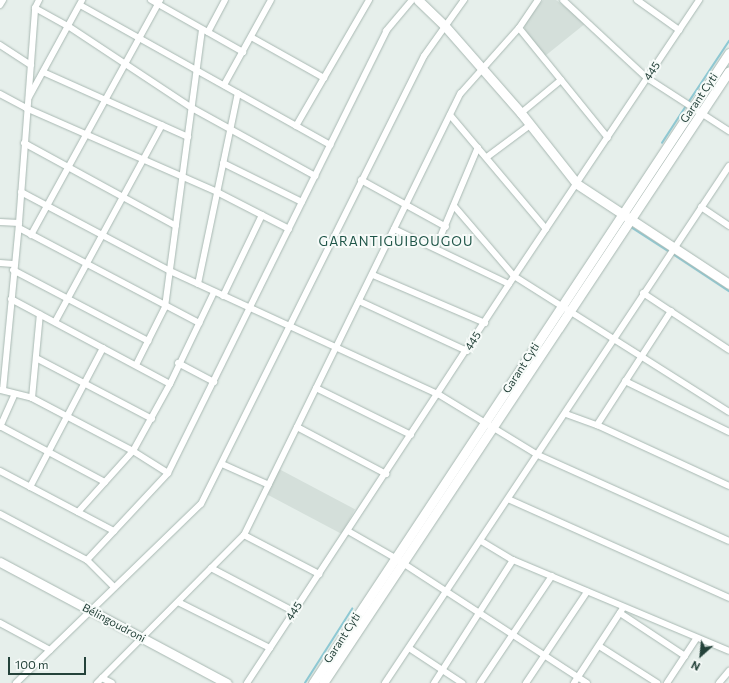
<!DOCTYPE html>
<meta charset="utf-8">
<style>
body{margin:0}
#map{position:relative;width:729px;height:683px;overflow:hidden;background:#e6efeb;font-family:Commissioner,sans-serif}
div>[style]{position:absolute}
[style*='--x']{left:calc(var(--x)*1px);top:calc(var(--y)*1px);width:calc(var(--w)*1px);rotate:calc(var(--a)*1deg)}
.built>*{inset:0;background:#d4dfda;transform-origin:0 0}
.stream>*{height:1.5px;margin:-0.75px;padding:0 0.75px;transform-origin:0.75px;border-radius:0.75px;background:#8ec9d4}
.roads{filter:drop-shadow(0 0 1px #a8b8b2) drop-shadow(0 0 1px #a8b8b2)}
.street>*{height:6px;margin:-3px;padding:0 3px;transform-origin:3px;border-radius:3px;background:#fff}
.secondary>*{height:9px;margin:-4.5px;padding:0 4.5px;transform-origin:4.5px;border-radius:4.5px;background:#fff}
span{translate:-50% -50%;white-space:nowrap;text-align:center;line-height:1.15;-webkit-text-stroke:4px #f7fbf9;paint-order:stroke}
.street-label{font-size:11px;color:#24423a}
.quarter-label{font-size:13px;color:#1f5548;letter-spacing:1px}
.north{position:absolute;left:681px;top:635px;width:40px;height:40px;-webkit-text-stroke:3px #f7fbf9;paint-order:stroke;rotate:207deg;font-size:11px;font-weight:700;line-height:16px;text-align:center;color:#24423a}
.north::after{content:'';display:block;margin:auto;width:14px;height:18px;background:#24423a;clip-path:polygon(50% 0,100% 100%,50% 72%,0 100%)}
.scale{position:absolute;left:8px;top:657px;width:78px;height:18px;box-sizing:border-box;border:2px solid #24423a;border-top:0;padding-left:5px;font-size:12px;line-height:14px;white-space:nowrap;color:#24423a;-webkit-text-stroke:3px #f7fbf9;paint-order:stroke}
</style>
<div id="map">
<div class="built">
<i style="clip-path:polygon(543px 0,556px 0,586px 23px,545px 56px,525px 30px,524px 24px)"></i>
<i style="left:279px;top:469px;width:86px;height:28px;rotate:28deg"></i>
</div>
<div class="stream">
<i style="--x:688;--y:103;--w:74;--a:-56.5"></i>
<i style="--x:662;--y:143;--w:44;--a:-57"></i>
<i style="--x:631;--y:227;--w:46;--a:32.7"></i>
<i style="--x:673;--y:254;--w:67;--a:33.5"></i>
<i style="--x:305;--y:683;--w:88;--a:-57.6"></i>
</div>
<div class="roads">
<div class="street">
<i style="--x:151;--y:0;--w:106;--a:29.5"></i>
<i style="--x:563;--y:0;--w:115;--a:42.9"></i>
<i style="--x:647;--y:78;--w:98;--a:32.9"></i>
<i style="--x:637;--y:0;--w:52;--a:35.5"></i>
<i style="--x:0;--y:5;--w:6;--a:-59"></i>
<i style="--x:80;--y:5;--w:287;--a:29.2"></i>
<i style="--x:35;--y:8;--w:38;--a:29"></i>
<i style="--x:68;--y:26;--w:149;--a:33.5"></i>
<i style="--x:192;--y:108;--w:141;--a:28.9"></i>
<i style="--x:519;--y:28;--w:141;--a:51"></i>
<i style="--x:208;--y:32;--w:36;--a:-62"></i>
<i style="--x:251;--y:37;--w:84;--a:29.3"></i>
<i style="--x:0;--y:45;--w:37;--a:33"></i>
<i style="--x:43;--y:72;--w:159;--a:24.1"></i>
<i style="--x:224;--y:85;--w:97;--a:-61.1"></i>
<i style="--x:0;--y:94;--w:30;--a:28"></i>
<i style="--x:26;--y:108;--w:209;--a:23.7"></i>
<i style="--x:217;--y:192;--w:81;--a:27.2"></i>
<i style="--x:29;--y:97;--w:111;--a:-61.3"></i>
<i style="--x:521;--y:113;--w:52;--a:-39.5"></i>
<i style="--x:450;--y:115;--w:149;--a:49.9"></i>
<i style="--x:296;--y:126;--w:146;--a:-59.9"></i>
<i style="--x:24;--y:143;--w:173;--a:28.6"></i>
<i style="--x:487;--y:157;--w:54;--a:-36.7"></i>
<i style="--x:223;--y:163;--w:88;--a:26.3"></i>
<i style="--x:361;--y:180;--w:97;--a:28.9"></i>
<i style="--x:21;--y:192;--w:169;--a:27.9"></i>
<i style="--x:170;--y:271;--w:295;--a:24.7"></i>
<i style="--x:438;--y:394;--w:117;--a:31.4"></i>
<i style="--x:538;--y:455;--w:209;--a:24.2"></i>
<i style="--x:454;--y:206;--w:92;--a:49.4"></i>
<i style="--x:514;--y:276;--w:254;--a:32.3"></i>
<i style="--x:701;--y:207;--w:34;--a:34"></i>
<i style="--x:0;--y:222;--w:19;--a:3"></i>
<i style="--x:19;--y:228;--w:204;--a:27.8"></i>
<i style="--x:394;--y:229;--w:127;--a:25.6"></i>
<i style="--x:31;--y:235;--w:268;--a:-61.2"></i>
<i style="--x:436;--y:247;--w:108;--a:-67.2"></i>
<i style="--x:0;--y:263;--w:13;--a:4"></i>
<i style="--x:13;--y:270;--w:153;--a:27.7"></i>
<i style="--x:373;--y:275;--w:122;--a:23.2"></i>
<i style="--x:198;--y:284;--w:195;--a:-78.2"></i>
<i style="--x:643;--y:293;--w:103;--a:33.5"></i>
<i style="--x:223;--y:296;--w:90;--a:-64.3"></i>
<i style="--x:11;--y:299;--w:180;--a:28.1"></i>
<i style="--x:359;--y:301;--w:119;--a:24.8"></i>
<i style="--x:55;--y:322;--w:224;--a:-61.5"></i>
<i style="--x:36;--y:358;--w:131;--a:27.7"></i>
<i style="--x:178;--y:363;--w:41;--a:27.8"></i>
<i style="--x:136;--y:365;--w:65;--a:-63.4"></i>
<i style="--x:165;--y:307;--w:280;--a:-82.4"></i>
<i style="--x:625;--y:381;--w:116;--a:26.1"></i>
<i style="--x:316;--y:388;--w:106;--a:26.3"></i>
<i style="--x:1;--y:390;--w:32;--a:14"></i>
<i style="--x:32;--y:398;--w:114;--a:27.7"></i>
<i style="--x:133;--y:451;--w:41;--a:32.2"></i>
<i style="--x:3;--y:390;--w:168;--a:-84.5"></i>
<i style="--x:19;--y:223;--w:216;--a:-85.7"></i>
<i style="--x:35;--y:8;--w:9;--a:-63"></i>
<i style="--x:32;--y:398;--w:84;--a:-84.6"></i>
<i style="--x:566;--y:414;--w:33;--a:20"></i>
<i style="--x:597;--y:425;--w:145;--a:24.8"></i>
<i style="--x:597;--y:425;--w:136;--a:-57"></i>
<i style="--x:0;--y:426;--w:119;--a:28.1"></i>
<i style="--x:0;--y:427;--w:36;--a:-66"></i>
<i style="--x:297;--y:427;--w:101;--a:27.8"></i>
<i style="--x:222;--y:464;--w:51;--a:24.1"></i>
<i style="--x:0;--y:471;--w:129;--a:27.8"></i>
<i style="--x:30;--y:487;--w:157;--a:-62.3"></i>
<i style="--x:508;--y:499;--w:242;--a:24.1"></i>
<i style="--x:78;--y:512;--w:82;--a:-48"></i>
<i style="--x:133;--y:451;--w:77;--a:-61.1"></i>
<i style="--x:170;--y:384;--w:102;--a:-64.4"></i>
<i style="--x:0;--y:514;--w:98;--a:27.9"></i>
<i style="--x:87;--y:560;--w:38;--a:45"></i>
<i style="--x:348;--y:531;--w:54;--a:29.9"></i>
<i style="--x:395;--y:558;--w:229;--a:33.1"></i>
<i style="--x:244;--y:535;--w:85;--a:27.5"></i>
<i style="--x:481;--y:541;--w:37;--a:31"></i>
<i style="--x:513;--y:560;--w:234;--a:22.8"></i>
<i style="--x:87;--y:560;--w:119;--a:-47"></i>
<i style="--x:168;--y:473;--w:493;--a:-63.7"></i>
<i style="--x:386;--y:31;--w:40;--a:-50"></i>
<i style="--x:211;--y:568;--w:93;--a:27.7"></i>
<i style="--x:178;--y:602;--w:103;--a:26.6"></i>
<i style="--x:620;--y:613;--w:78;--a:33.5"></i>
<i style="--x:0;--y:623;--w:57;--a:28.4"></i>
<i style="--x:599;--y:646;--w:69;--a:32.5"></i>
<i style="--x:409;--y:648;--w:64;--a:33.4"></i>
<i style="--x:102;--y:678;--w:11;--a:27"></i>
<i style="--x:16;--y:683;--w:257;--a:-44.1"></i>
<i style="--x:201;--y:504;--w:500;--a:-63.54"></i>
<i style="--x:424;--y:56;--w:69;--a:-54.5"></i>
<i style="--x:97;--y:683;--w:209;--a:-45.2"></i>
<i style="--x:244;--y:535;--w:492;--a:-63.9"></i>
<i style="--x:461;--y:93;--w:87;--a:-48.3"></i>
<i style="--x:519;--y:28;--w:34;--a:-56"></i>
<i style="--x:247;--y:683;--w:477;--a:-56.7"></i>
<i style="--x:509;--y:284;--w:342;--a:-56.2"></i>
<i style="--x:385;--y:683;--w:621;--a:-56.36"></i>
<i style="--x:434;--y:683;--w:146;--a:-57.3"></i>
<i style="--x:480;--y:683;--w:129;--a:-56.1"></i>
<i style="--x:526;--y:683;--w:110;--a:-56.2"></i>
<i style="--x:574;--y:683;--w:90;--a:-56.8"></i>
<i style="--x:667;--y:683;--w:53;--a:-56.6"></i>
<i style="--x:719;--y:683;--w:16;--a:-50"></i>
</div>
<div class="secondary">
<i style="--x:418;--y:0;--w:36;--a:44"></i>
<i style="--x:444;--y:25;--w:117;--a:48.8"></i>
<i style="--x:521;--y:113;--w:90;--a:51.7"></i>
<i style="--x:577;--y:184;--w:182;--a:33.3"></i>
<i style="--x:0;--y:562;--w:257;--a:28.1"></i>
<i style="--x:313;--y:683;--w:755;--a:-56.56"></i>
<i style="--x:323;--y:683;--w:734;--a:-56.44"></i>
</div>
</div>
<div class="street-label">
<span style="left:652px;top:71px;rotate:-56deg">445</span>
<span style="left:699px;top:98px;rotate:-56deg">Garant Cyti</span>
<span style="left:473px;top:341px;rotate:-57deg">445</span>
<span style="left:521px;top:368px;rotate:-57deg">Garant Cyti</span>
<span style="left:294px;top:611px;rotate:-56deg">445</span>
<span style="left:114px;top:623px;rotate:28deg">Bélingoudroni</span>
<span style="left:342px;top:638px;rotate:-57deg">Garant Cyti</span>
</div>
<div class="quarter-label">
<span style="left:396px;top:241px">GARANTIGUIBOUGOU</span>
</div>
<div class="north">N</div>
<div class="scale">100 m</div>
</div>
